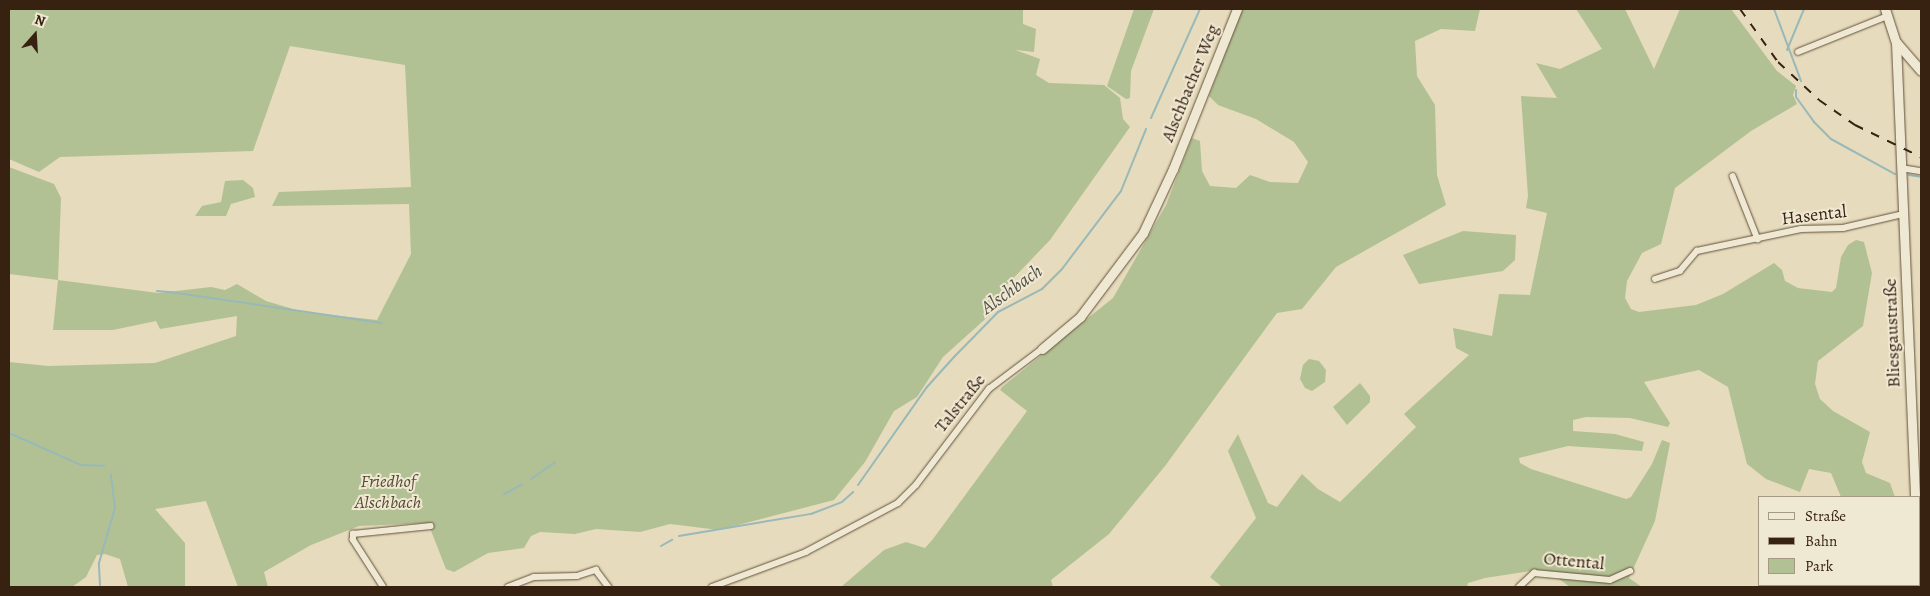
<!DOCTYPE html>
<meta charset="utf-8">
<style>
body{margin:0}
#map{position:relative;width:1930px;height:596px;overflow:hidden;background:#e6dbbc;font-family:Alegreya,serif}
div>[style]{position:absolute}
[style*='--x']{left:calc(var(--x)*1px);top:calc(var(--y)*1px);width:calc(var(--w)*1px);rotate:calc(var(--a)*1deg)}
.green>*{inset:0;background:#b2c193}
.stream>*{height:2px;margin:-1px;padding:0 1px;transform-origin:1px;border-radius:1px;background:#98b9b8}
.roads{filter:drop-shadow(0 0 1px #63503c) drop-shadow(0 0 1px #63503c)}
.street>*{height:5.5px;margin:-2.75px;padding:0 2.75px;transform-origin:2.75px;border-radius:2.75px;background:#efe8d3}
.secondary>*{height:9px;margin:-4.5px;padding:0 4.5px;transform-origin:4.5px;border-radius:4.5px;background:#efe8d3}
.rail>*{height:2px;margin-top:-1px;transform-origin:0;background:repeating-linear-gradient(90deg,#372212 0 9px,transparent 0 18px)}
span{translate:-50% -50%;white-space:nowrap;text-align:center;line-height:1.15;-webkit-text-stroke:4px #efe8d3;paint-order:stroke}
.street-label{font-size:18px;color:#372212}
.park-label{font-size:18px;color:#564a32;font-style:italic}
.water-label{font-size:19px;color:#544f44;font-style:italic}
.frame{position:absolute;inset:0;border:10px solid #372212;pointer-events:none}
.legend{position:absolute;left:1758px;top:496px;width:162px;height:90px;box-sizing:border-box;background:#efe8d3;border:1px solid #a59986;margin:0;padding:6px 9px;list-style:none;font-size:15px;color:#372212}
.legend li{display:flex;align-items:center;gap:10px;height:25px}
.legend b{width:25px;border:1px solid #a59986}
.north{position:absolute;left:10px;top:10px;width:50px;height:50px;-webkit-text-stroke:4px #efe8d3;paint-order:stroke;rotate:19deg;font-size:14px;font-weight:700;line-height:20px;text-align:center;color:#372212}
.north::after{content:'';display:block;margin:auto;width:18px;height:22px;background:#372212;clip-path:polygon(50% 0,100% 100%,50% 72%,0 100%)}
</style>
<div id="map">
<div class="green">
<i style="clip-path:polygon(9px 9px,1023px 9px,1023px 24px,1036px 29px,1034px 52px,1015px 50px,1040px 59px,1036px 75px,1049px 83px,1104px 85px,1120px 98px,1123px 119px,1130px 127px,1050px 240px,1003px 289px,993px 312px,943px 357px,917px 397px,894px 411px,865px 462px,834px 500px,719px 530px,670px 524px,640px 532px,596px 529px,575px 534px,540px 532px,531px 536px,524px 548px,488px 553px,454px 572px,446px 569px,428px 523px,359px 526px,311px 545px,264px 572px,268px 587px,238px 587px,206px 501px,155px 509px,185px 543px,185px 587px,128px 587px,120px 559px,105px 554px,97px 555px,86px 577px,72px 587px,9px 587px,9px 362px,48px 366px,155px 363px,236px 336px,237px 316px,160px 329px,156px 321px,113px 330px,53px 330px,58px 280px,9px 274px,9px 167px,54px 184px,61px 198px,58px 280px,158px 293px,211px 287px,225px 290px,237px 284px,266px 301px,303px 312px,377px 320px,411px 254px,409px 204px,272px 206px,279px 192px,411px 187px,405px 65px,290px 46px,253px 151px,60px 157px,39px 172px,9px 159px)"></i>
<i style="clip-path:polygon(1134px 9px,1154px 9px,1131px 71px,1130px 98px,1126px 99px,1107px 86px)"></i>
<i style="clip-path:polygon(1242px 9px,1480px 9px,1475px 31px,1441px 29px,1415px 41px,1417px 76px,1435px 105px,1437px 175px,1446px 205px,1336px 267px,1302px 309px,1277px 313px,1165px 466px,1109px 534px,1051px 580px,1053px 587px,841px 587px,884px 550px,906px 542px,925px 548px,933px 539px,1027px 411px,1000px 390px,1002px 387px,1113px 298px,1166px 205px,1192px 138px,1200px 141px,1202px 171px,1210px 186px,1236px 188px,1250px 175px,1270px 182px,1298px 183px,1308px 162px,1294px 142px,1256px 119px,1218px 105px,1209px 96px)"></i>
<i style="clip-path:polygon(1576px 9px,1625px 9px,1654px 69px,1680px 9px,1731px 9px,1777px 71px,1796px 86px,1793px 95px,1797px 104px,1751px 131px,1675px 188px,1661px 244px,1642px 253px,1627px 281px,1625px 298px,1631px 309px,1639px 312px,1696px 305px,1723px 294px,1774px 263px,1782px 270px,1785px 281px,1798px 288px,1832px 292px,1836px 288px,1841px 257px,1848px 245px,1856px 240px,1864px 242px,1872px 273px,1863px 326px,1818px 361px,1815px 384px,1820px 399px,1833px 411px,1870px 432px,1862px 462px,1866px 473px,1890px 483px,1895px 497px,1841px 497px,1831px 473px,1809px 469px,1800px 492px,1766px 479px,1747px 464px,1728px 387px,1699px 370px,1644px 382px,1670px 423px,1668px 427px,1630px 418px,1586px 417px,1573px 420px,1573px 431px,1615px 434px,1644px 442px,1642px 451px,1568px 446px,1519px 458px,1520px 463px,1531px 469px,1626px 499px,1631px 497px,1652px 464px,1662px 440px,1670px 443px,1655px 521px,1629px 578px,1642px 587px,1570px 587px,1548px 571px,1537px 570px,1485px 578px,1468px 583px,1467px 587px,1222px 587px,1210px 577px,1256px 518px,1228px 451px,1238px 434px,1268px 503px,1277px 507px,1302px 474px,1318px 489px,1340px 502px,1416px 427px,1404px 414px,1469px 355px,1456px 348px,1453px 328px,1492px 336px,1499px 294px,1530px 295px,1547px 213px,1526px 208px,1528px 196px,1521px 96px,1557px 98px,1536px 63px,1560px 69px,1602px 49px)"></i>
<i style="clip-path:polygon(243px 180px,253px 188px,255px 197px,231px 204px,226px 216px,195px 216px,202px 206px,221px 202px,225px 181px)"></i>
<i style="clip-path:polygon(1463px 231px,1516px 235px,1515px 260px,1503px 271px,1419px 284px,1403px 255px)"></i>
<i style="clip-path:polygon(1309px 359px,1319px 361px,1326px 370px,1325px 382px,1312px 391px,1305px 388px,1300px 379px,1303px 365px)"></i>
<i style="clip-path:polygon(1360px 383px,1370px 396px,1370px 402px,1347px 425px,1333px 407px)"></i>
</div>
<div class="stream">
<i style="--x:1774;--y:9;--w:77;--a:69.4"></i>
<i style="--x:1787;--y:50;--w:44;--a:-67.5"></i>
<i style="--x:1796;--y:90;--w:7;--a:90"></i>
<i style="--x:1796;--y:97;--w:31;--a:54"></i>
<i style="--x:1814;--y:122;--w:24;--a:45"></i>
<i style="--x:1831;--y:139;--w:73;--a:28.7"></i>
<i style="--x:1151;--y:118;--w:120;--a:-65.8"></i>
<i style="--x:1909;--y:175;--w:12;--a:9"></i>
<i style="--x:157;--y:291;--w:12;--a:5"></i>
<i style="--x:170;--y:292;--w:214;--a:8.3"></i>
<i style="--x:9;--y:433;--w:79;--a:24"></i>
<i style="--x:81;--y:465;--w:23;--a:2"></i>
<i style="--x:531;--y:479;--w:29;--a:-35"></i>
<i style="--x:858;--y:485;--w:120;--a:-54.9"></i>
<i style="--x:927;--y:387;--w:40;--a:-48"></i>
<i style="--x:954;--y:357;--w:63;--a:-45.6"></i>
<i style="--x:998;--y:312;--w:50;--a:-27.6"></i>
<i style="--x:1042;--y:289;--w:28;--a:-45"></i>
<i style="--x:1062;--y:269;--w:98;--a:-52.9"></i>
<i style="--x:1121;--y:191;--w:67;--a:-68"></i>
<i style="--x:504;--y:494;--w:21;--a:-28"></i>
<i style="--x:679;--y:536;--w:134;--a:-9.5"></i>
<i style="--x:811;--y:514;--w:33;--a:-21"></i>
<i style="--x:842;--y:502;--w:15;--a:-42"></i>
<i style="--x:661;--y:546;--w:13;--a:-29"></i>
<i style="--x:100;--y:585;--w:22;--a:-93"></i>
<i style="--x:99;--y:563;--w:57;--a:-73.8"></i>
<i style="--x:115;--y:508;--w:34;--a:-97"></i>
</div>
<div class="roads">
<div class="street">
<i style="--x:1798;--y:52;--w:94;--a:-21.9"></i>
<i style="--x:1901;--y:168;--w:20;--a:9"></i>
<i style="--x:1733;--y:176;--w:68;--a:68.4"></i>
<i style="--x:1655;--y:279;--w:26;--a:-18"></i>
<i style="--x:1680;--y:271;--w:26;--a:-50"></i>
<i style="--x:1697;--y:251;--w:106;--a:-11.9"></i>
<i style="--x:1801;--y:229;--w:42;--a:-1.4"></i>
<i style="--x:1843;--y:228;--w:62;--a:-13.1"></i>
<i style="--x:383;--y:587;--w:56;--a:-122.6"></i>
<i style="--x:353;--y:540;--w:6;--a:-90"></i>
<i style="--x:353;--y:534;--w:78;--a:-5.9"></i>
<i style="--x:508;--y:587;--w:28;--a:-21"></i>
<i style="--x:534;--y:577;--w:43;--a:-1.3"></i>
<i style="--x:577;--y:576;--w:20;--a:-18"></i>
<i style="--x:596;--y:570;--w:21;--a:53"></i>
<i style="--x:712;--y:587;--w:100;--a:-20.4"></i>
<i style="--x:806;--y:552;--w:104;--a:-28"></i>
<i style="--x:898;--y:503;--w:25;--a:-45"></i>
<i style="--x:916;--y:485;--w:121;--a:-52.8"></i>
<i style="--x:989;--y:389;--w:66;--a:-37"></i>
<i style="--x:1519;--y:587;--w:21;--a:-43"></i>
<i style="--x:1534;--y:573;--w:76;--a:5.3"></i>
<i style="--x:1610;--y:580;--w:22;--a:-24"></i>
</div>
<div class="secondary">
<i style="--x:1885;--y:9;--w:35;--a:72"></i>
<i style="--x:1896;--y:42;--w:455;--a:87.6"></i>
<i style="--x:1896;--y:42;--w:38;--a:49"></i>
<i style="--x:1042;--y:349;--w:50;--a:-40.1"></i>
<i style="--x:1080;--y:317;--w:105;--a:-53.1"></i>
<i style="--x:1143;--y:233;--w:71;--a:-64.9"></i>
<i style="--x:1173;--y:169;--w:172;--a:-68.2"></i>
<i style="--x:1905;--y:587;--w:2;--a:-90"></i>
</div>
</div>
<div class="rail">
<i style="--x:1740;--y:9;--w:65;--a:54.4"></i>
<i style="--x:1778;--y:62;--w:56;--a:42.8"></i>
<i style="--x:1819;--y:100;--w:44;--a:34.8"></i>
<i style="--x:1855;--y:125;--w:73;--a:25.9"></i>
</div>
<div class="street-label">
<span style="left:1190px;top:83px;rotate:-68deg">Alschbacher Weg</span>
<span style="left:1814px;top:215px;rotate:-7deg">Hasental</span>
<span style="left:1892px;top:333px;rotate:-92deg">Bliesgaustraße</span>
<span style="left:960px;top:403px;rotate:-51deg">Talstraße</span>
<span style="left:1574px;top:561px;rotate:5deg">Ottental</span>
</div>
<div class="park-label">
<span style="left:388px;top:492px">Friedhof<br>Alschbach</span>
</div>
<div class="water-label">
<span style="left:1012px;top:290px;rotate:-36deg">Alschbach</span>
</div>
<div class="frame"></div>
<ul class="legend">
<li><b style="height:6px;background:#efe8d3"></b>Straße</li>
<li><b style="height:6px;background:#372212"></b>Bahn</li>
<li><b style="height:14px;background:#b2c193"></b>Park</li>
</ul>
<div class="north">N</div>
</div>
